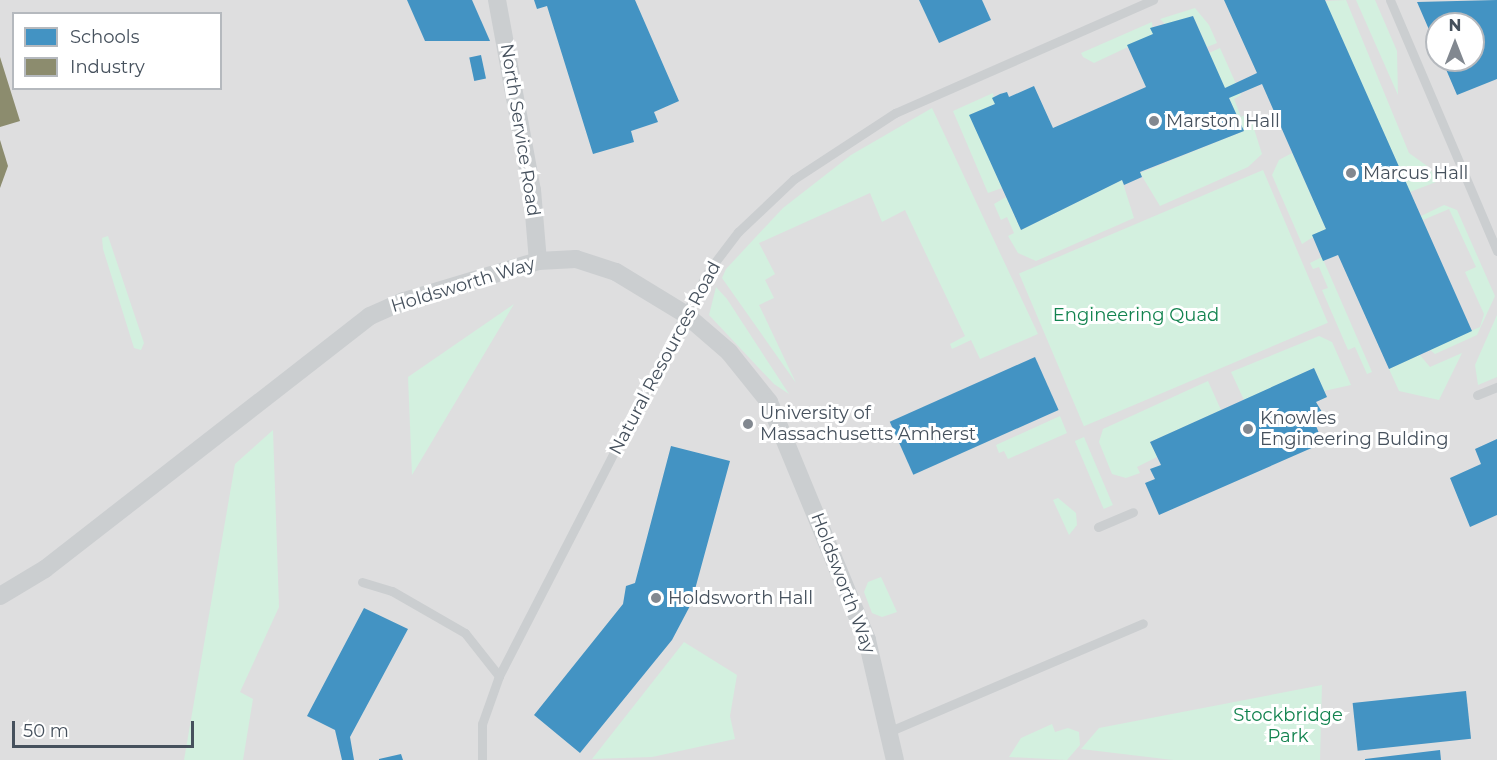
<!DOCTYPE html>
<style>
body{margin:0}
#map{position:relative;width:1497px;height:760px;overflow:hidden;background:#f0efef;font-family:Montserrat,sans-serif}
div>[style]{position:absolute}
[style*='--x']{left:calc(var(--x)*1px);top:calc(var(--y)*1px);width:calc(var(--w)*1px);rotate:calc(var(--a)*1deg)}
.education>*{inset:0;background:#dededf}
.green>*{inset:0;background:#d3f0df;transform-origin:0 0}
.schools>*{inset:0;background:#4393c3;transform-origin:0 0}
.industry>*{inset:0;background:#8c8c6e}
.service>*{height:9px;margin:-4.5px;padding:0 4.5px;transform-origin:4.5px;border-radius:4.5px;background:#cbced0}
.minor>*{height:18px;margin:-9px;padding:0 9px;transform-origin:9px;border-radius:9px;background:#cbced0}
.dots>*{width:16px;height:16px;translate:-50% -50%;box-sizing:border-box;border:3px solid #fff;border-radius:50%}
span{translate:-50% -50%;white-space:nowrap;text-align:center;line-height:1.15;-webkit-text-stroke:6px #fff;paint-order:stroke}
.poi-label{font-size:18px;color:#46515d}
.left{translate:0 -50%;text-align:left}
.street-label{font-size:18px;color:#46515d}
.park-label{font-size:18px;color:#12834f}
.legend{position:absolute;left:12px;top:12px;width:210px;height:78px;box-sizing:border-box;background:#fff;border:2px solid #b5b9be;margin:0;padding:8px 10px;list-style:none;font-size:18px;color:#46515d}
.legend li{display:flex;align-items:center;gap:12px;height:30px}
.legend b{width:30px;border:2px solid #b5b9be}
.north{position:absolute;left:1425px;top:12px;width:60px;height:60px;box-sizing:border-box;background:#fff;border:2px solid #b5b9be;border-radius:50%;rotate:0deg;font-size:16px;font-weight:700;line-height:24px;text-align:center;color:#46515d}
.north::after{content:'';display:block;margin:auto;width:21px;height:27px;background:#828890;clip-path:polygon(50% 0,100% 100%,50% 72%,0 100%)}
.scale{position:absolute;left:12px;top:721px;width:182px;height:27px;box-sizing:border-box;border:3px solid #46515d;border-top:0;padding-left:8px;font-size:18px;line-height:21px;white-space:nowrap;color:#46515d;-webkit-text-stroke:4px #fff;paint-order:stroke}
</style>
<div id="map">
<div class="education">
<i style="clip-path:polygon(evenodd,0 0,1497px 0,1497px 760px,0 760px,0 0,14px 14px,220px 14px,220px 88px,14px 88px,14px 14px,0 0,1437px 24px,1473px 24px,1473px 60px,1437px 60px,1437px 24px)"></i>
</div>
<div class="green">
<i style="clip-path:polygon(1346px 0,1409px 153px,1430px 168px,1436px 182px,1410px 192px,1325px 1px)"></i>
<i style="clip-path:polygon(1356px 0,1375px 0,1397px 51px,1398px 95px)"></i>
<i style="clip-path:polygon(1195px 8px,1209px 25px,1217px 43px,1207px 47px,1193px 16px,1168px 27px,1160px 19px)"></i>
<i style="clip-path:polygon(1152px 22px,1153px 34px,1128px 47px,1094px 63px,1083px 57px,1081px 53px)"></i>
<i style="clip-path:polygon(1220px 48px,1241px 95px,1234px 99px,1241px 117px,1249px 113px,1262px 154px,1248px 167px,1160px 206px,1140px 173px,1244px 131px,1209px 53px)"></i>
<i style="clip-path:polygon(993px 93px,995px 104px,970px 115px,1002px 188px,988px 193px,953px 111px)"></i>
<i style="clip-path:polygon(932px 108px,1038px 334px,980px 359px,971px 340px,952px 349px,950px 344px,965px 336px,905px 210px,882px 222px,870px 193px,759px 243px,775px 274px,765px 280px,774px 298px,759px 305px,796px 383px,722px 278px,726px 269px,783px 208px,851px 155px)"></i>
<i style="clip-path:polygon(1292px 153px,1326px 229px,1302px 244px,1272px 175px,1279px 160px)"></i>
<i style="left:1263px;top:170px;width:166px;height:265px;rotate:67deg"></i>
<i style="clip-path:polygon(1122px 180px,1134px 218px,1036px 261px,1018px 253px,1008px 236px,1014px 233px,1007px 217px,1001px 220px,994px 204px,1006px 197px,1021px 230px)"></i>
<i style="clip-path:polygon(1444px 205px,1457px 210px,1495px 296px,1477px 335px,1435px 354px,1429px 349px,1480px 327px,1484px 314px,1465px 272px,1476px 267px,1449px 209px,1423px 220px,1421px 216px)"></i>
<i style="clip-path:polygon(108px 236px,144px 343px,141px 350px,134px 348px,103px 249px,102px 238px)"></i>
<i style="clip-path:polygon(1322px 257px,1372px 372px,1367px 374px,1355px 347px,1348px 350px,1322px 290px,1328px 288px,1319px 267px,1313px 269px,1310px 263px)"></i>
<i style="clip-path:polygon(716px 287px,727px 299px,789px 394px,774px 384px,709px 315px)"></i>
<i style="clip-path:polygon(514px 304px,412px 475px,408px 377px)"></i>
<i style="clip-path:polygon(1497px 315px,1497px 377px,1478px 385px,1475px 365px)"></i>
<i style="clip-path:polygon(1319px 336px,1332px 342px,1351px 385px,1324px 391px,1314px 368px,1244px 400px,1231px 372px)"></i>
<i style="clip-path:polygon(1462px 353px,1439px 400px,1399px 391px,1389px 369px,1419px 354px,1430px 367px)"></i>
<i style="clip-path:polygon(1208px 381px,1221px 410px,1150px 442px,1157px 457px,1137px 467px,1140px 473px,1126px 478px,1112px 474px,1099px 442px,1103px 429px)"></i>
<i style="clip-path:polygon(1060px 416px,1067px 433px,1008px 459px,1004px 451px,999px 453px,996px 445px)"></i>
<i style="clip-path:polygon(273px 430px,279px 607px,240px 692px,253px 699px,243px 760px,184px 760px,235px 464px)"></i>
<i style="left:1084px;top:437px;width:74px;height:10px;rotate:67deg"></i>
<i style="clip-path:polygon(1058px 498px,1076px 513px,1077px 525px,1069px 535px,1053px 500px)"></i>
<i style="clip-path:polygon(881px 577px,897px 612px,882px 617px,872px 613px,864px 592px,868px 582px)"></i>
<i style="clip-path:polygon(684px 642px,737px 675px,730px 716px,735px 739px,652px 757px,592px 759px)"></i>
<i style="clip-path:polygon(1322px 685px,1320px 760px,1173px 760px,1081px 749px,1099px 728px)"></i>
<i style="clip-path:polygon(1052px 724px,1055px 732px,1068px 728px,1079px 732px,1080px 745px,1067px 760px,1009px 757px,1021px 738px)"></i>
</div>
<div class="schools">
<i style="clip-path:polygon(407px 0,472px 0,490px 41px,425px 41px)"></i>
<i style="clip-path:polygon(534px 0,635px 0,679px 101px,654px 112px,658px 122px,631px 131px,634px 142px,593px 154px,547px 6px,537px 9px)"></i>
<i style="clip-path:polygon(919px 0,982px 0,991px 20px,939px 43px)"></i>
<i style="clip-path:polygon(1224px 0,1325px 0,1472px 331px,1389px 369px,1338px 255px,1323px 261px,1312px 235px,1326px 229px,1262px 84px,1229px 98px,1244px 131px,1140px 172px,1142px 177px,1124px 185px,1122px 180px,1021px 230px,969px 115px,995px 104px,992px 98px,1000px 94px,1007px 92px,1009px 97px,1034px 86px,1053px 128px,1146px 87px,1127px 45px,1153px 34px,1150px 28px,1193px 16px,1225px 88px,1257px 73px)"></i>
<i style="clip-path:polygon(1497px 0,1497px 79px,1457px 95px,1442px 60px,1473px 60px,1473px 24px,1437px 24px,1437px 48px,1417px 2px)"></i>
<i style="left:481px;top:55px;width:24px;height:12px;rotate:78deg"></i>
<i style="left:1035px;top:357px;width:58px;height:159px;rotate:66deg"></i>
<i style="clip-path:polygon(1314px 368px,1327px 397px,1316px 402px,1322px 412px,1312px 416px,1323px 443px,1159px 515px,1145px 483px,1155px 479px,1150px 469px,1161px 465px,1150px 442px)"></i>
<i style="clip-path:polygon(1497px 439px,1497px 515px,1470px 527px,1450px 478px,1481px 464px,1475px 449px)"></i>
<i style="clip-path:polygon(671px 446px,730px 461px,691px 604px,672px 640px,580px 753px,534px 715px,623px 604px,626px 586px,635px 583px)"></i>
<i style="clip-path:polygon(364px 608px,408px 629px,350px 737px,354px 760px,342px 760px,335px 730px,307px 716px)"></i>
<i style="left:1466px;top:691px;width:48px;height:114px;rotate:84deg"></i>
<i style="clip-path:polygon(1440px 750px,1441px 760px,1365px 760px,1365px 759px)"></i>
<i style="clip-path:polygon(401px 754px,403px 760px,379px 760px,379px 759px)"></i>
</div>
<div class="industry">
<i style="clip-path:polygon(0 57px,20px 121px,0 127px)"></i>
<i style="clip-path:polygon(0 140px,8px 166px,0 188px)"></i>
</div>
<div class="service">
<i style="--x:1390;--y:0;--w:273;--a:66.9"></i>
<i style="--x:1477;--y:395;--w:22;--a:-22"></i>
<i style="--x:1098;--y:527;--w:38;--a:-23"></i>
<i style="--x:362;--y:582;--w:31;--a:17"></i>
<i style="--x:392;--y:591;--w:84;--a:29.9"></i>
<i style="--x:465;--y:633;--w:55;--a:51.7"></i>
<i style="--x:888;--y:732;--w:277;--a:-23.1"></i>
<i style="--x:482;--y:760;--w:36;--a:-90"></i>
<i style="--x:482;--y:724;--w:51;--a:-70.5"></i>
<i style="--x:499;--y:676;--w:407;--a:-62.8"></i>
<i style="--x:685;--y:314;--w:50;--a:-61.4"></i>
<i style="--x:709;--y:270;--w:48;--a:-52.7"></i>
<i style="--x:738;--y:232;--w:77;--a:-43.4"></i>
<i style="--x:794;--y:179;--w:121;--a:-33.2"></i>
<i style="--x:895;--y:113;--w:282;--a:-23.7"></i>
</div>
<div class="minor">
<i style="--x:497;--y:0;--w:193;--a:79.6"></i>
<i style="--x:532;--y:190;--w:71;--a:85.2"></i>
<i style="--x:0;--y:596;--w:52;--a:-31"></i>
<i style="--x:45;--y:569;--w:412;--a:-37.9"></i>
<i style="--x:370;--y:316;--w:37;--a:-24"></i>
<i style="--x:404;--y:301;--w:140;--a:-16.6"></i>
<i style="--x:538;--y:261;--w:38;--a:-3"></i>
<i style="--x:576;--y:259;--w:42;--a:18"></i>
<i style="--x:616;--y:272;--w:81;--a:31.3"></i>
<i style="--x:685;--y:314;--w:58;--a:40.8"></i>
<i style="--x:729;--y:352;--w:64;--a:51.3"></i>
<i style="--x:769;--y:402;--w:257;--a:67.6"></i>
<i style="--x:867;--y:640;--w:123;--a:76.9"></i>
</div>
<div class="dots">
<i style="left:1154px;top:121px;background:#828890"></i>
<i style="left:1351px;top:173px;background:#828890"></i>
<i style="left:748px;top:424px;background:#828890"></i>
<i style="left:1248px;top:429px;background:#828890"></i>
<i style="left:656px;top:598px;background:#828890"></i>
</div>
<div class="poi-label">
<span class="left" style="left:1166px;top:121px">Marston Hall</span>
<span class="left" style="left:1363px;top:173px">Marcus Hall</span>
<span class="left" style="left:760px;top:424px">University of<br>Massachusetts Amherst</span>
<span class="left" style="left:1260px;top:429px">Knowles<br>Engineering Bulding</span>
<span class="left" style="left:668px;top:598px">Holdsworth Hall</span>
</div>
<div class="street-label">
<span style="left:520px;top:130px;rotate:81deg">North Service Road</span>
<span style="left:463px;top:285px;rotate:-17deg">Holdsworth Way</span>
<span style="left:665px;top:358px;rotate:-62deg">Natural Resources Road</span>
<span style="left:843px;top:583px;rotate:69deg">Holdsworth Way</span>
</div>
<div class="park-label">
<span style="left:1136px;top:315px">Engineering Quad</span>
<span style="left:1288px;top:726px">Stockbridge<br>Park</span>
</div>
<ul class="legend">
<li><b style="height:16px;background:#4393c3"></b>Schools</li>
<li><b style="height:16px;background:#8c8c6e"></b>Industry</li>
</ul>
<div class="north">N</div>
<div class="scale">50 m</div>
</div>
